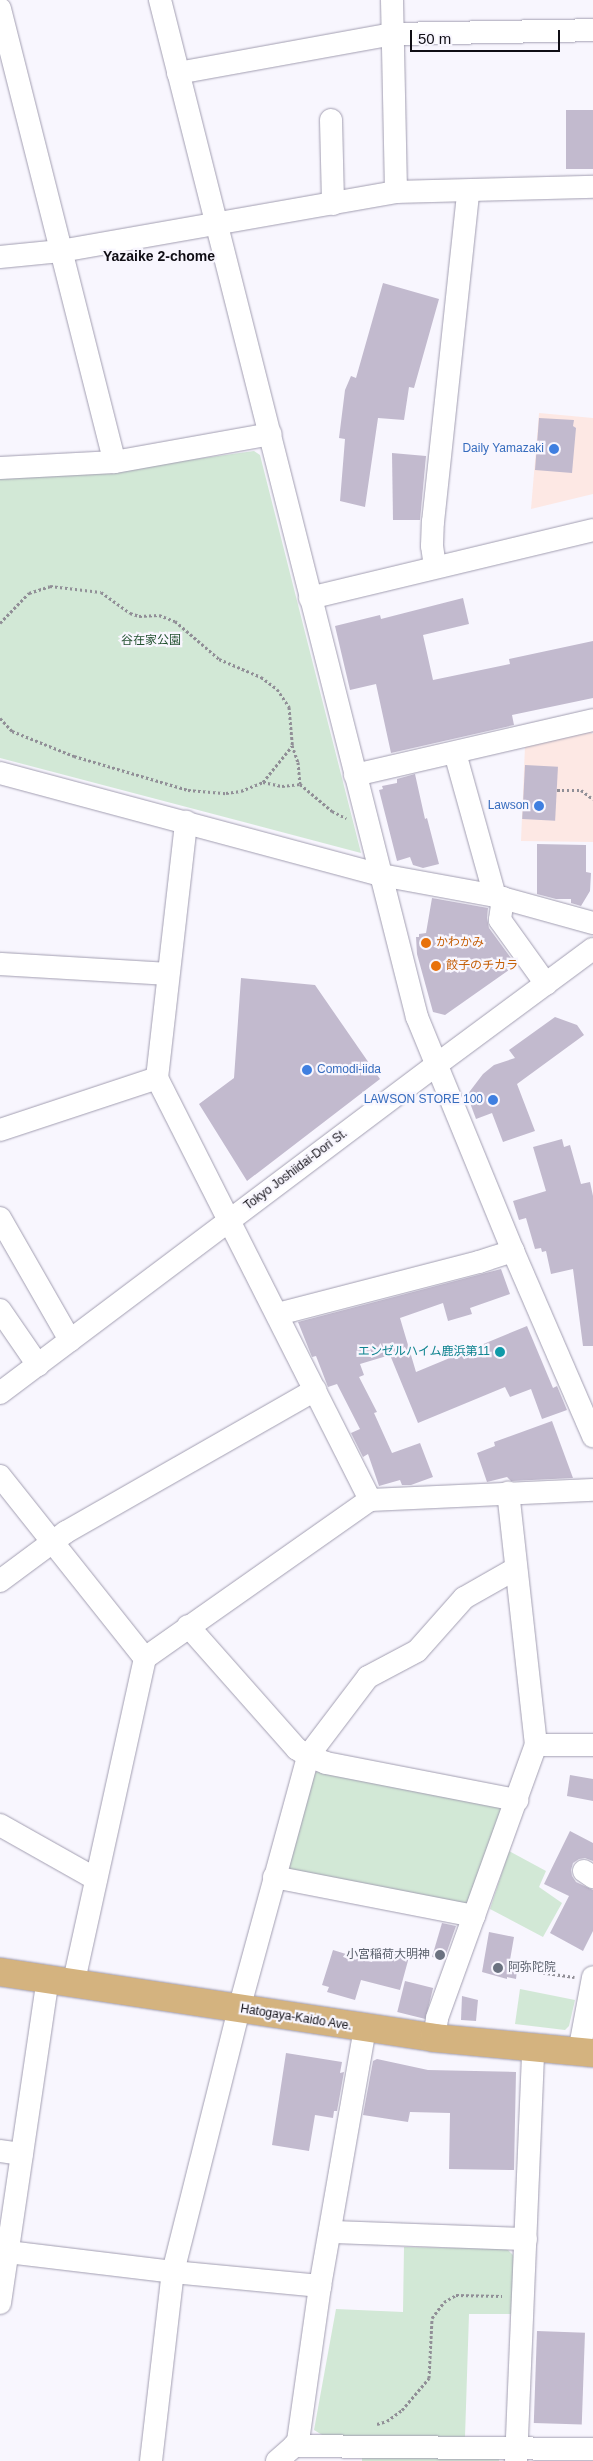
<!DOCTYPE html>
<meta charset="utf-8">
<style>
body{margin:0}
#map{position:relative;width:593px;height:2461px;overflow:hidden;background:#f8f6fe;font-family:Arial,"Noto Sans JP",sans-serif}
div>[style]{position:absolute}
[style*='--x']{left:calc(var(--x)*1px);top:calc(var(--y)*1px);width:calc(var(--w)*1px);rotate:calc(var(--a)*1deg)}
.commercial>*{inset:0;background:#fde8e4}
.green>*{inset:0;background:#d2e8d6;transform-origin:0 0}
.building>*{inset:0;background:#c2bace;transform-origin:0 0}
.path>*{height:3px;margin-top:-1.5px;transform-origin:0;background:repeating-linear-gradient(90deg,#918f97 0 2.5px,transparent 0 5px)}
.roads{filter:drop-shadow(0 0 1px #a29eb1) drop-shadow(0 0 1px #a29eb1)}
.minor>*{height:22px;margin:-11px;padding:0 11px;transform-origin:11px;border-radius:11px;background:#fff}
.major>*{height:28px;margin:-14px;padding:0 14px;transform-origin:14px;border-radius:14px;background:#d4b37f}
.dots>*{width:14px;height:14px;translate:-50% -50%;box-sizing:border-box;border:2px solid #f8f6fe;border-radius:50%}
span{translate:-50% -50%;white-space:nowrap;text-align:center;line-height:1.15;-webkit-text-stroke:4.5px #f8f6fe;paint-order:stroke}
.shop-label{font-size:12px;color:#366cbe}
.right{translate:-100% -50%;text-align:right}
.left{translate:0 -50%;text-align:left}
.park-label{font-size:12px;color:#235231}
.food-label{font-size:12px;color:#c56008}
.street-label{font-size:12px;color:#100e15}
.culture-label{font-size:12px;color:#0d838f}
.worship-label{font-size:12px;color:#5b616d}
.neighbourhood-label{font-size:14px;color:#100e15;font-weight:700}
.scale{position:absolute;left:410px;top:30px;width:150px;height:22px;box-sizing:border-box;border:2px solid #100e15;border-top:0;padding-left:6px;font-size:15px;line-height:18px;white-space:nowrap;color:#100e15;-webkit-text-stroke:4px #f8f6fe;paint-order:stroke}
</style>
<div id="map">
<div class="commercial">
<i style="clip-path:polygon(539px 413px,593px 418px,593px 494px,531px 509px)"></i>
<i style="clip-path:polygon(590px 732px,593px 734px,593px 842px,521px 841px,525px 746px)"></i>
</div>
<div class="green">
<i style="clip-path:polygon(254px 451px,260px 455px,361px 853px,0 758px,0 477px,109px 471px)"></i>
<i style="clip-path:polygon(321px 1768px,498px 1805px,503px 1813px,472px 1901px,463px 1907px,294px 1874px,288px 1866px,313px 1775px)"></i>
<i style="clip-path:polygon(509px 1851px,546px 1871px,539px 1887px,562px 1903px,543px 1937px,490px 1909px)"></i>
<i style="clip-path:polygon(520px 1989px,575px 2000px,569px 2026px,565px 2030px,515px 2024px)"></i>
<i style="clip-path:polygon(404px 2247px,507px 2249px,515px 2257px,512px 2314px,469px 2314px,465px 2437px,324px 2436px,314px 2430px,336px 2309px,403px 2312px)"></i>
<i style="left:362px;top:2458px;width:137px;height:4px"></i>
</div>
<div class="building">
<i style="left:566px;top:110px;width:27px;height:59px"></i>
<i style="clip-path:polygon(383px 283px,439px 299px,414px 388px,409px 387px,404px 420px,378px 418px,365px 507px,340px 501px,345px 439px,339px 438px,345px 390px,351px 376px,356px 378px)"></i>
<i style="clip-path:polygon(539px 418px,574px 420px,573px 426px,576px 428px,572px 473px,535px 470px)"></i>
<i style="clip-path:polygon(392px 453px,426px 456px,420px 520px,393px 520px)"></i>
<i style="clip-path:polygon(463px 598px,469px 624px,423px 635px,433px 680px,510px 664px,509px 659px,593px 641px,593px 698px,512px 715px,514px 725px,391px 753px,376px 684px,350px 690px,335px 626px,380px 615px,381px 619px)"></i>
<i style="left:525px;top:765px;width:33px;height:54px;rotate:3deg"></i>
<i style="clip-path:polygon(415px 774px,425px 819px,427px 818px,439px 864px,423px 868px,413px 865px,410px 857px,397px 861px,379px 790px,383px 789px,382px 786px,397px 783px,397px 779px)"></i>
<i style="clip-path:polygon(537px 844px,586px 845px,586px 872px,591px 873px,590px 891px,581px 906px,571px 903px,571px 899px,556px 899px,537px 894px)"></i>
<i style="clip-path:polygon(432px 898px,488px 908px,487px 918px,489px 928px,516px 965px,445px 1015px,433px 1012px,417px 954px,416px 937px,419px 937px,419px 934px,426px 933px)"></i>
<i style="clip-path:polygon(241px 978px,315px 985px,380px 1079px,247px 1181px,199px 1104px,234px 1078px)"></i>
<i style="clip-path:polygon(555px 1017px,577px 1025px,584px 1035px,517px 1084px,535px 1131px,503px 1142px,492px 1113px,476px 1119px,467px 1095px,483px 1074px,494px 1065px,515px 1058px,509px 1050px)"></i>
<i style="clip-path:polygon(562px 1139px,564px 1147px,570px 1145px,581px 1184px,590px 1182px,593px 1196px,593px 1346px,583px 1346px,573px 1269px,551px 1274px,546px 1251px,542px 1252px,541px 1248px,535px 1249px,526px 1218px,519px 1220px,513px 1201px,546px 1191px,533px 1147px)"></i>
<i style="clip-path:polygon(501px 1269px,510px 1294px,470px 1308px,472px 1314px,448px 1321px,443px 1303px,400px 1318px,416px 1372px,527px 1326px,553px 1388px,557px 1386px,567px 1410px,542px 1419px,531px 1389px,510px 1397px,505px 1387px,418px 1423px,390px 1355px,360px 1364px,364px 1375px,359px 1377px,377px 1412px,374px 1413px,392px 1453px,420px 1443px,433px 1477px,411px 1485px,402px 1485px,400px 1480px,379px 1486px,368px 1454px,363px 1457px,351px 1433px,360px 1429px,337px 1384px,328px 1387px,316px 1356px,312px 1357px,298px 1322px)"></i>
<i style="clip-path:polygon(552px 1421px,573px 1478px,511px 1481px,507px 1477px,487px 1482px,477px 1453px,495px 1446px,494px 1442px)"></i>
<i style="clip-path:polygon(570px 1775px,593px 1779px,593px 1801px,567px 1796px)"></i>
<i style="clip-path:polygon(570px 1831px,593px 1843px,593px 1861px,585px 1858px,579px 1859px,573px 1863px,571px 1870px,572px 1876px,576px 1882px,593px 1890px,593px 1931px,583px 1951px,550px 1933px,569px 1896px,544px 1884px)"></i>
<i style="clip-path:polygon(442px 1923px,456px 1926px,444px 1960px,432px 1957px)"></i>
<i style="clip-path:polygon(489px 1932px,514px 1937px,510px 1960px,518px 1962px,516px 1979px,507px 1977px,507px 1979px,482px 1972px)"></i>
<i style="clip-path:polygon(333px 1950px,372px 1962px,375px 1953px,382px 1955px,383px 1950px,409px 1957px,400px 1990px,361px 1980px,355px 2000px,327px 1992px,329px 1987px,322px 1985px)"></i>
<i style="left:405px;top:1981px;width:29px;height:32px;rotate:14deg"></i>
<i style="clip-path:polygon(462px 1996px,478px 2000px,476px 2021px,461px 2020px)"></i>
<i style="clip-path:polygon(286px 2053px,342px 2062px,340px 2073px,344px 2072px,337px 2111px,334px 2111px,333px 2118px,315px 2115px,309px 2151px,272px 2145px)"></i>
<i style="clip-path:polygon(377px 2059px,428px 2070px,516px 2072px,514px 2170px,449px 2169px,450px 2113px,410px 2112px,408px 2122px,363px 2115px,373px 2061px)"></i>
<i style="left:537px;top:2331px;width:48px;height:92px;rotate:2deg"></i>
</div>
<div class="path">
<i style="--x:0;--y:623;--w:42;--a:-46"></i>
<i style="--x:29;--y:593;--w:22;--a:-18"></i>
<i style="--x:50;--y:586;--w:51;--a:6.7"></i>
<i style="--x:101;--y:592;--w:36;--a:36"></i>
<i style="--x:130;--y:613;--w:9;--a:18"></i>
<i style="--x:139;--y:616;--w:20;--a:-3"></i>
<i style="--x:159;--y:615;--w:17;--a:21"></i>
<i style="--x:175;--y:621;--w:58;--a:40.8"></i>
<i style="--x:219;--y:659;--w:46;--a:23.2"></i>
<i style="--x:261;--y:677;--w:20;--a:37"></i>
<i style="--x:277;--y:689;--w:22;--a:56"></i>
<i style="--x:289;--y:707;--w:38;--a:85"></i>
<i style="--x:292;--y:745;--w:18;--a:71"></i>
<i style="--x:298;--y:762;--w:22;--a:85"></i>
<i style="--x:300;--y:784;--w:42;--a:40.2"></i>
<i style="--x:332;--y:811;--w:16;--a:27"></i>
<i style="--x:0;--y:718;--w:18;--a:47"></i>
<i style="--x:12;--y:731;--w:67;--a:22"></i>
<i style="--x:74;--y:756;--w:119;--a:16.6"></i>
<i style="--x:188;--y:790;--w:38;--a:5"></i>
<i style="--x:226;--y:793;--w:15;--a:-8"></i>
<i style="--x:241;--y:791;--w:24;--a:-22"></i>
<i style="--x:263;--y:782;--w:46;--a:-51.1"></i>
<i style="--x:263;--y:782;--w:19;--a:12"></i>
<i style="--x:282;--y:786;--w:18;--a:-6"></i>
<i style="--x:557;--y:790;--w:24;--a:0"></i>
<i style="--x:581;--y:790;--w:15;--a:37"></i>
<i style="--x:518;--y:1969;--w:57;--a:8.1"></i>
<i style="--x:377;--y:2424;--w:10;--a:-17"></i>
<i style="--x:387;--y:2421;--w:19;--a:-36"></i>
<i style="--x:402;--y:2410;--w:42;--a:-49.8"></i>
<i style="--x:429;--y:2378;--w:60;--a:-87.1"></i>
<i style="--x:432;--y:2318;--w:20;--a:-53"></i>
<i style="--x:444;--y:2302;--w:14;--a:-30"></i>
<i style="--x:456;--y:2295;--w:46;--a:1.2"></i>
</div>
<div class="roads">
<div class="minor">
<i style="--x:160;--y:0;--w:1049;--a:75.82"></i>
<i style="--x:417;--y:1017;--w:253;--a:67.7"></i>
<i style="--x:513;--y:1251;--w:202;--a:66.6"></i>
<i style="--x:392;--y:0;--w:192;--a:88.8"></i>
<i style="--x:0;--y:9;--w:467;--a:75.8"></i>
<i style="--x:178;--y:73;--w:219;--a:-10.3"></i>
<i style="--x:393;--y:34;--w:200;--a:-1.1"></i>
<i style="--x:331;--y:120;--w:84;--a:88.6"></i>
<i style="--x:0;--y:257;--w:61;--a:-5.6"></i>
<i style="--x:61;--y:251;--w:340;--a:-10"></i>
<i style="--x:396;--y:192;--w:197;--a:-1.5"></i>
<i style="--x:0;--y:468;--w:115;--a:-3"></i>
<i style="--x:115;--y:462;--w:158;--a:-10.2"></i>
<i style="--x:435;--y:567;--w:21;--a:-98"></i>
<i style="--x:432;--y:546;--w:24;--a:-88"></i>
<i style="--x:433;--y:522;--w:332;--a:-83.9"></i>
<i style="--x:310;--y:598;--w:291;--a:-13.5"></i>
<i style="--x:455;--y:753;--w:148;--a:74.4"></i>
<i style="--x:0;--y:773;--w:394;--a:15"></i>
<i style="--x:381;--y:875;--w:116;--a:10.4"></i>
<i style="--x:495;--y:896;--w:102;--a:15.4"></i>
<i style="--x:355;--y:775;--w:244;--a:-13"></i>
<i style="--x:503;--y:898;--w:22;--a:98"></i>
<i style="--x:500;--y:920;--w:79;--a:54.3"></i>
<i style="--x:0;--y:964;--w:167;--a:3.4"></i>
<i style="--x:157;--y:1078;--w:258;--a:-83.5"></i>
<i style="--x:0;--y:1130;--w:165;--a:-18.3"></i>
<i style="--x:157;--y:1078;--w:473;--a:63.2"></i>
<i style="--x:0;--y:1218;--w:141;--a:60.2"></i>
<i style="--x:0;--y:1310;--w:67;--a:55.4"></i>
<i style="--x:278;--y:1314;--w:208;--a:-14.5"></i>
<i style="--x:479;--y:1262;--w:36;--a:-18"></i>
<i style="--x:0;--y:1393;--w:546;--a:-36.95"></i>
<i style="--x:436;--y:1065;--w:195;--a:-36.5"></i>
<i style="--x:0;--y:1476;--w:233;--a:51.5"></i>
<i style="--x:145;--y:1658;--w:332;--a:102.4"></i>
<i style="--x:0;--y:1581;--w:82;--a:-36.6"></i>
<i style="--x:66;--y:1532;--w:287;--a:-29.7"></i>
<i style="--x:188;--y:1626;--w:164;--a:48.5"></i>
<i style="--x:297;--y:1749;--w:13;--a:32"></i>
<i style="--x:308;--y:1756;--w:19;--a:21"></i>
<i style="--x:326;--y:1763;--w:195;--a:11"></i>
<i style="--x:145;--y:1658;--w:275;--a:-35.1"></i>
<i style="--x:370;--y:1500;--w:223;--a:-2.6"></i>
<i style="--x:536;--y:1745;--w:57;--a:0"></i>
<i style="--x:0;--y:1825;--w:110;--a:29.4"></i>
<i style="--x:584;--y:1871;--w:11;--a:34"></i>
<i style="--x:274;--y:1877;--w:204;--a:11"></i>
<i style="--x:434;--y:2038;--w:20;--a:-81"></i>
<i style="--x:437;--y:2018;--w:290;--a:-70.1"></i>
<i style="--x:536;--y:1745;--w:254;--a:-96.3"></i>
<i style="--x:579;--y:2052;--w:76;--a:-79.4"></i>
<i style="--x:0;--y:2151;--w:22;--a:8"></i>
<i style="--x:331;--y:2232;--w:195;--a:2.1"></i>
<i style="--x:8;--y:2252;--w:166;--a:6.9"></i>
<i style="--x:173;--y:2272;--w:148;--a:5.4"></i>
<i style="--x:0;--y:2303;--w:328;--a:-81.6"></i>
<i style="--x:294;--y:2446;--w:6;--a:-51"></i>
<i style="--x:298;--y:2441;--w:157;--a:-81.9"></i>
<i style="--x:320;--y:2286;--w:262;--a:-80.1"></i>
<i style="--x:151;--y:2461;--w:190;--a:-83.4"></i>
<i style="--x:173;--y:2272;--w:271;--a:-75.9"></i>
<i style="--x:239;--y:2009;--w:262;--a:-74.7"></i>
<i style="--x:308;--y:1756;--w:99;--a:-52.8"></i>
<i style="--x:368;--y:1677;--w:55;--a:-28"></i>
<i style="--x:417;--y:1651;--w:71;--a:-48.4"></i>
<i style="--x:464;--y:1598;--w:59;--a:-29.6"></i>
<i style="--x:277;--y:2461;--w:23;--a:-41"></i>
<i style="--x:294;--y:2446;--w:299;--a:0.6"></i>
<i style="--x:516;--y:2461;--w:413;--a:-87.6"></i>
</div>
<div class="major">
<i style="--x:0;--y:1972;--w:439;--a:8.6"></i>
<i style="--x:434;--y:2038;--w:160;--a:5.4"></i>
</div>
</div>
<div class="dots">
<i style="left:554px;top:449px;background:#3f7fe0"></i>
<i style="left:539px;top:806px;background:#3f7fe0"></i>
<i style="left:426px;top:943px;background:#e8710a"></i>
<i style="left:436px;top:966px;background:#e8710a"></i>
<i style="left:307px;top:1070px;background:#3f7fe0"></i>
<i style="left:493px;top:1100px;background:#3f7fe0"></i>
<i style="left:500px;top:1352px;background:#0f9aa8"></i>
<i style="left:440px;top:1955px;background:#6b7280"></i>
<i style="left:498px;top:1968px;background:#6b7280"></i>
</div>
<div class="shop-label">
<span class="right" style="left:544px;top:449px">Daily Yamazaki</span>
<span class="right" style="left:529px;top:806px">Lawson</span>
<span class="left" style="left:317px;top:1070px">Comodi-iida</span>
<span class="right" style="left:483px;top:1100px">LAWSON STORE 100</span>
</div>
<div class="park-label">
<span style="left:151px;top:641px">谷在家公園</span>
</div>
<div class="food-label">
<span class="left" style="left:436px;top:943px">かわかみ</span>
<span class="left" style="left:446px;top:966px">餃子のチカラ</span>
</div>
<div class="street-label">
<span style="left:296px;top:1170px;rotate:-37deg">Tokyo Joshiidai-Dori St.</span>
<span style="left:296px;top:2018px;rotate:9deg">Hatogaya-Kaido Ave.</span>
</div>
<div class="culture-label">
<span class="right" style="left:490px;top:1352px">エンゼルハイム鹿浜第11</span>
</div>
<div class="worship-label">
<span class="right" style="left:430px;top:1955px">小宮稲荷大明神</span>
<span class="left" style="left:508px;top:1968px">阿弥陀院</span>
</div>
<div class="neighbourhood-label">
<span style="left:159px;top:256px">Yazaike 2-chome</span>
</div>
<div class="scale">50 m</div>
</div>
